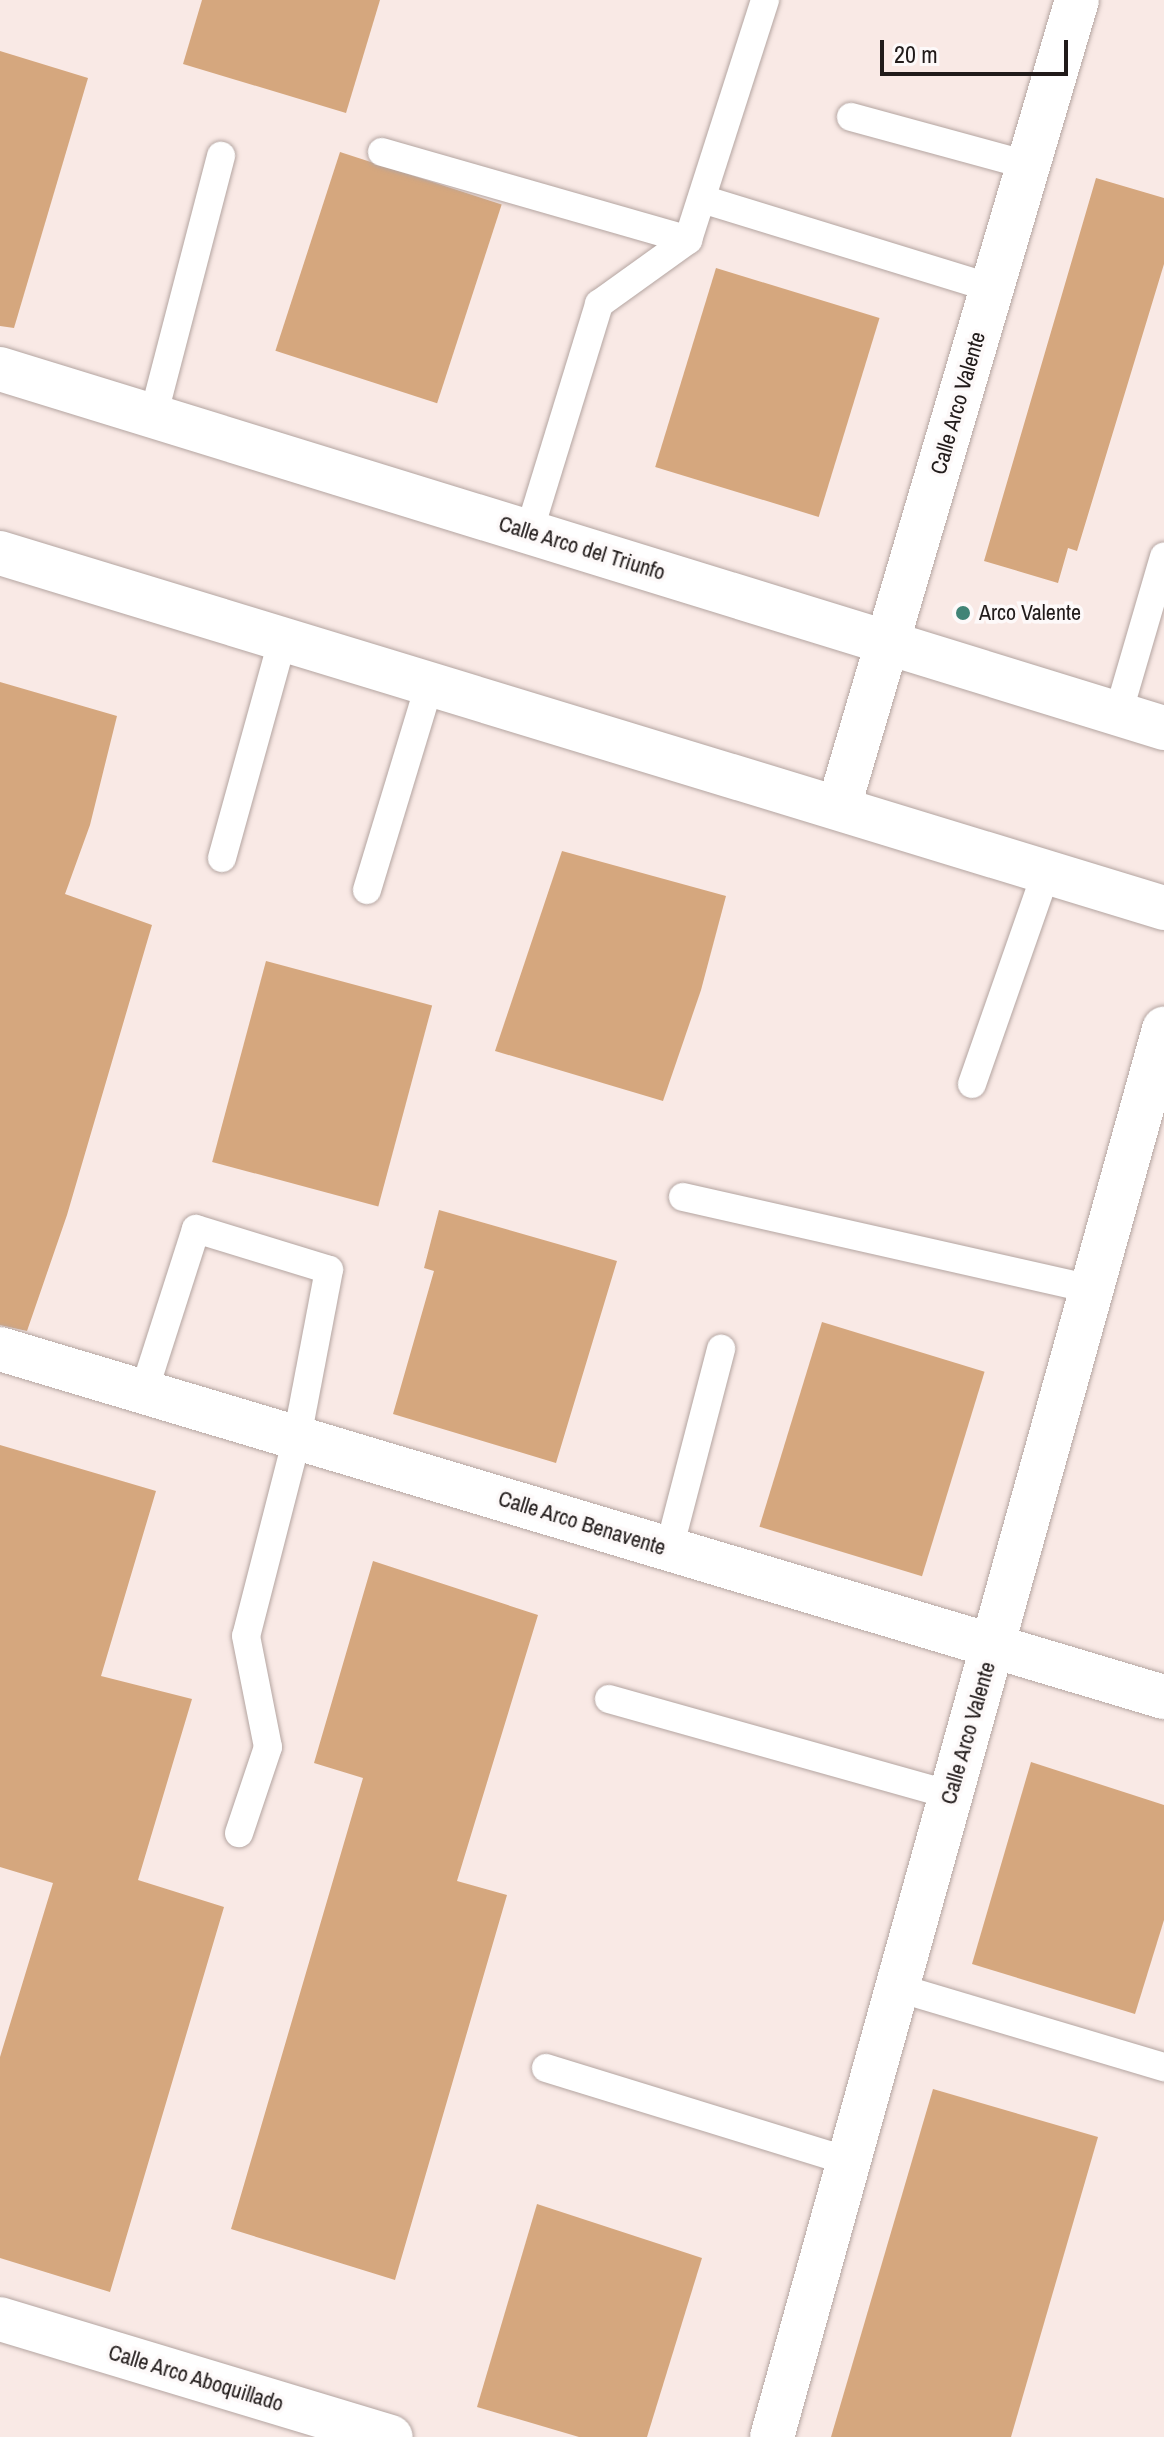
<!DOCTYPE html>
<style>
body{margin:0}
#map{position:relative;width:1164px;height:2437px;overflow:hidden;background:#f9e9e5;font-family:"Archivo Narrow",sans-serif}
div>[style]{position:absolute}
[style*='--x']{left:calc(var(--x)*1px);top:calc(var(--y)*1px);width:calc(var(--w)*1px);rotate:calc(var(--a)*1deg)}
.building>*{inset:0;background:#d5a77e;transform-origin:0 0}
.roads{filter:drop-shadow(0 0 2px #b4a5a1) drop-shadow(0 0 2px #b4a5a1)}
.service>*{height:28px;margin:-14px;padding:0 14px;transform-origin:14px;border-radius:14px;background:#fff}
.minor>*{height:44px;margin:-22px;padding:0 22px;transform-origin:22px;border-radius:22px;background:#fff}
.tertiary>*{height:44px;margin:-22px;padding:0 22px;transform-origin:22px;border-radius:22px;background:#fff}
.dots>*{width:22px;height:22px;translate:-50% -50%;box-sizing:border-box;border:4px solid #fdf9f9;border-radius:50%}
span{translate:-50% -50%;white-space:nowrap;text-align:center;line-height:1.15;-webkit-text-stroke:7px #fdf9f9;paint-order:stroke}
.street-label{font-size:22px;color:#211b1a}
.poi-label{font-size:22px;color:#211b1a}
.left{translate:0 -50%;text-align:left}
.scale{position:absolute;left:880px;top:40px;width:188px;height:36px;box-sizing:border-box;border:4px solid #211b1a;border-top:0;padding-left:10px;font-size:24px;line-height:28px;white-space:nowrap;color:#211b1a;-webkit-text-stroke:6px #fdf9f9;paint-order:stroke}
</style>
<div id="map">
<div class="building">
<i style="clip-path:polygon(202px 0,380px 0,346px 113px,183px 64px)"></i>
<i style="clip-path:polygon(0 51px,88px 78px,14px 328px,0 326px)"></i>
<i style="left:340px;top:152px;width:170px;height:209px;rotate:18deg"></i>
<i style="clip-path:polygon(1096px 178px,1164px 198px,1164px 264px,1077px 551px,1068px 548px,1058px 583px,984px 561px)"></i>
<i style="left:716px;top:268px;width:171px;height:208px;rotate:17deg"></i>
<i style="clip-path:polygon(0 682px,117px 716px,90px 825px,65px 894px,152px 925px,67px 1215px,27px 1331px,0 1325px)"></i>
<i style="clip-path:polygon(562px 851px,726px 896px,701px 990px,663px 1101px,495px 1051px)"></i>
<i style="left:266px;top:961px;width:172px;height:208px;rotate:15deg"></i>
<i style="clip-path:polygon(439px 1210px,617px 1261px,556px 1463px,393px 1414px,434px 1271px,424px 1268px)"></i>
<i style="left:822px;top:1322px;width:170px;height:214px;rotate:17deg"></i>
<i style="clip-path:polygon(0 1445px,156px 1491px,101px 1676px,192px 1699px,138px 1880px,224px 1907px,110px 2292px,0 2258px,0 2057px,53px 1883px,0 1867px)"></i>
<i style="clip-path:polygon(373px 1561px,538px 1615px,457px 1881px,507px 1895px,395px 2280px,231px 2229px,363px 1778px,314px 1763px)"></i>
<i style="clip-path:polygon(1031px 1762px,1164px 1805px,1164px 1920px,1135px 2014px,972px 1964px)"></i>
<i style="clip-path:polygon(933px 2089px,1098px 2137px,1011px 2437px,831px 2437px)"></i>
<i style="clip-path:polygon(537px 2204px,702px 2258px,647px 2437px,579px 2437px,477px 2407px)"></i>
</div>
<div class="roads">
<div class="service">
<i style="--x:851;--y:117;--w:183;--a:15.2"></i>
<i style="--x:382;--y:152;--w:318;--a:16"></i>
<i style="--x:702;--y:199;--w:303;--a:17.1"></i>
<i style="--x:153;--y:417;--w:270;--a:-75.4"></i>
<i style="--x:529;--y:532;--w:239;--a:-72.9"></i>
<i style="--x:599;--y:304;--w:110;--a:-35.7"></i>
<i style="--x:688;--y:240;--w:252;--a:-72.2"></i>
<i style="--x:1118;--y:714;--w:164;--a:-73.7"></i>
<i style="--x:222;--y:858;--w:228;--a:-74.5"></i>
<i style="--x:367;--y:890;--w:217;--a:-73.1"></i>
<i style="--x:972;--y:1084;--w:227;--a:-70.7"></i>
<i style="--x:683;--y:1197;--w:418;--a:12.7"></i>
<i style="--x:144;--y:1391;--w:170;--a:-72.2"></i>
<i style="--x:196;--y:1229;--w:139;--a:17.1"></i>
<i style="--x:329;--y:1270;--w:171;--a:100.8"></i>
<i style="--x:297;--y:1438;--w:204;--a:104.4"></i>
<i style="--x:246;--y:1636;--w:113;--a:78.8"></i>
<i style="--x:268;--y:1747;--w:91;--a:108.6"></i>
<i style="--x:669;--y:1549;--w:207;--a:-75.4"></i>
<i style="--x:609;--y:1699;--w:354;--a:15.7"></i>
<i style="--x:895;--y:1987;--w:281;--a:16.6"></i>
<i style="--x:546;--y:2068;--w:316;--a:17.1"></i>
</div>
<div class="minor">
<i style="--x:839;--y:806;--w:840;--a:-73.55"></i>
<i style="--x:0;--y:1349;--w:1215;--a:16.65"></i>
<i style="--x:0;--y:2319;--w:408;--a:16.8"></i>
<i style="--x:772;--y:2437;--w:1462;--a:-74.44"></i>
</div>
<div class="tertiary">
<i style="--x:0;--y:369;--w:1218;--a:17.14"></i>
<i style="--x:0;--y:553;--w:1217;--a:16.96"></i>
</div>
</div>
<div class="dots">
<i style="left:963px;top:613px;background:#418476"></i>
</div>
<div class="street-label">
<span style="left:958px;top:403px;rotate:-74deg">Calle Arco Valente</span>
<span style="left:582px;top:548px;rotate:17deg">Calle Arco del Triunfo</span>
<span style="left:582px;top:1523px;rotate:17deg">Calle Arco Benavente</span>
<span style="left:968px;top:1733px;rotate:-74deg">Calle Arco Valente</span>
<span style="left:196px;top:2378px;rotate:17deg">Calle Arco Aboquillado</span>
</div>
<div class="poi-label">
<span class="left" style="left:979px;top:613px">Arco Valente</span>
</div>
<div class="scale">20 m</div>
</div>
